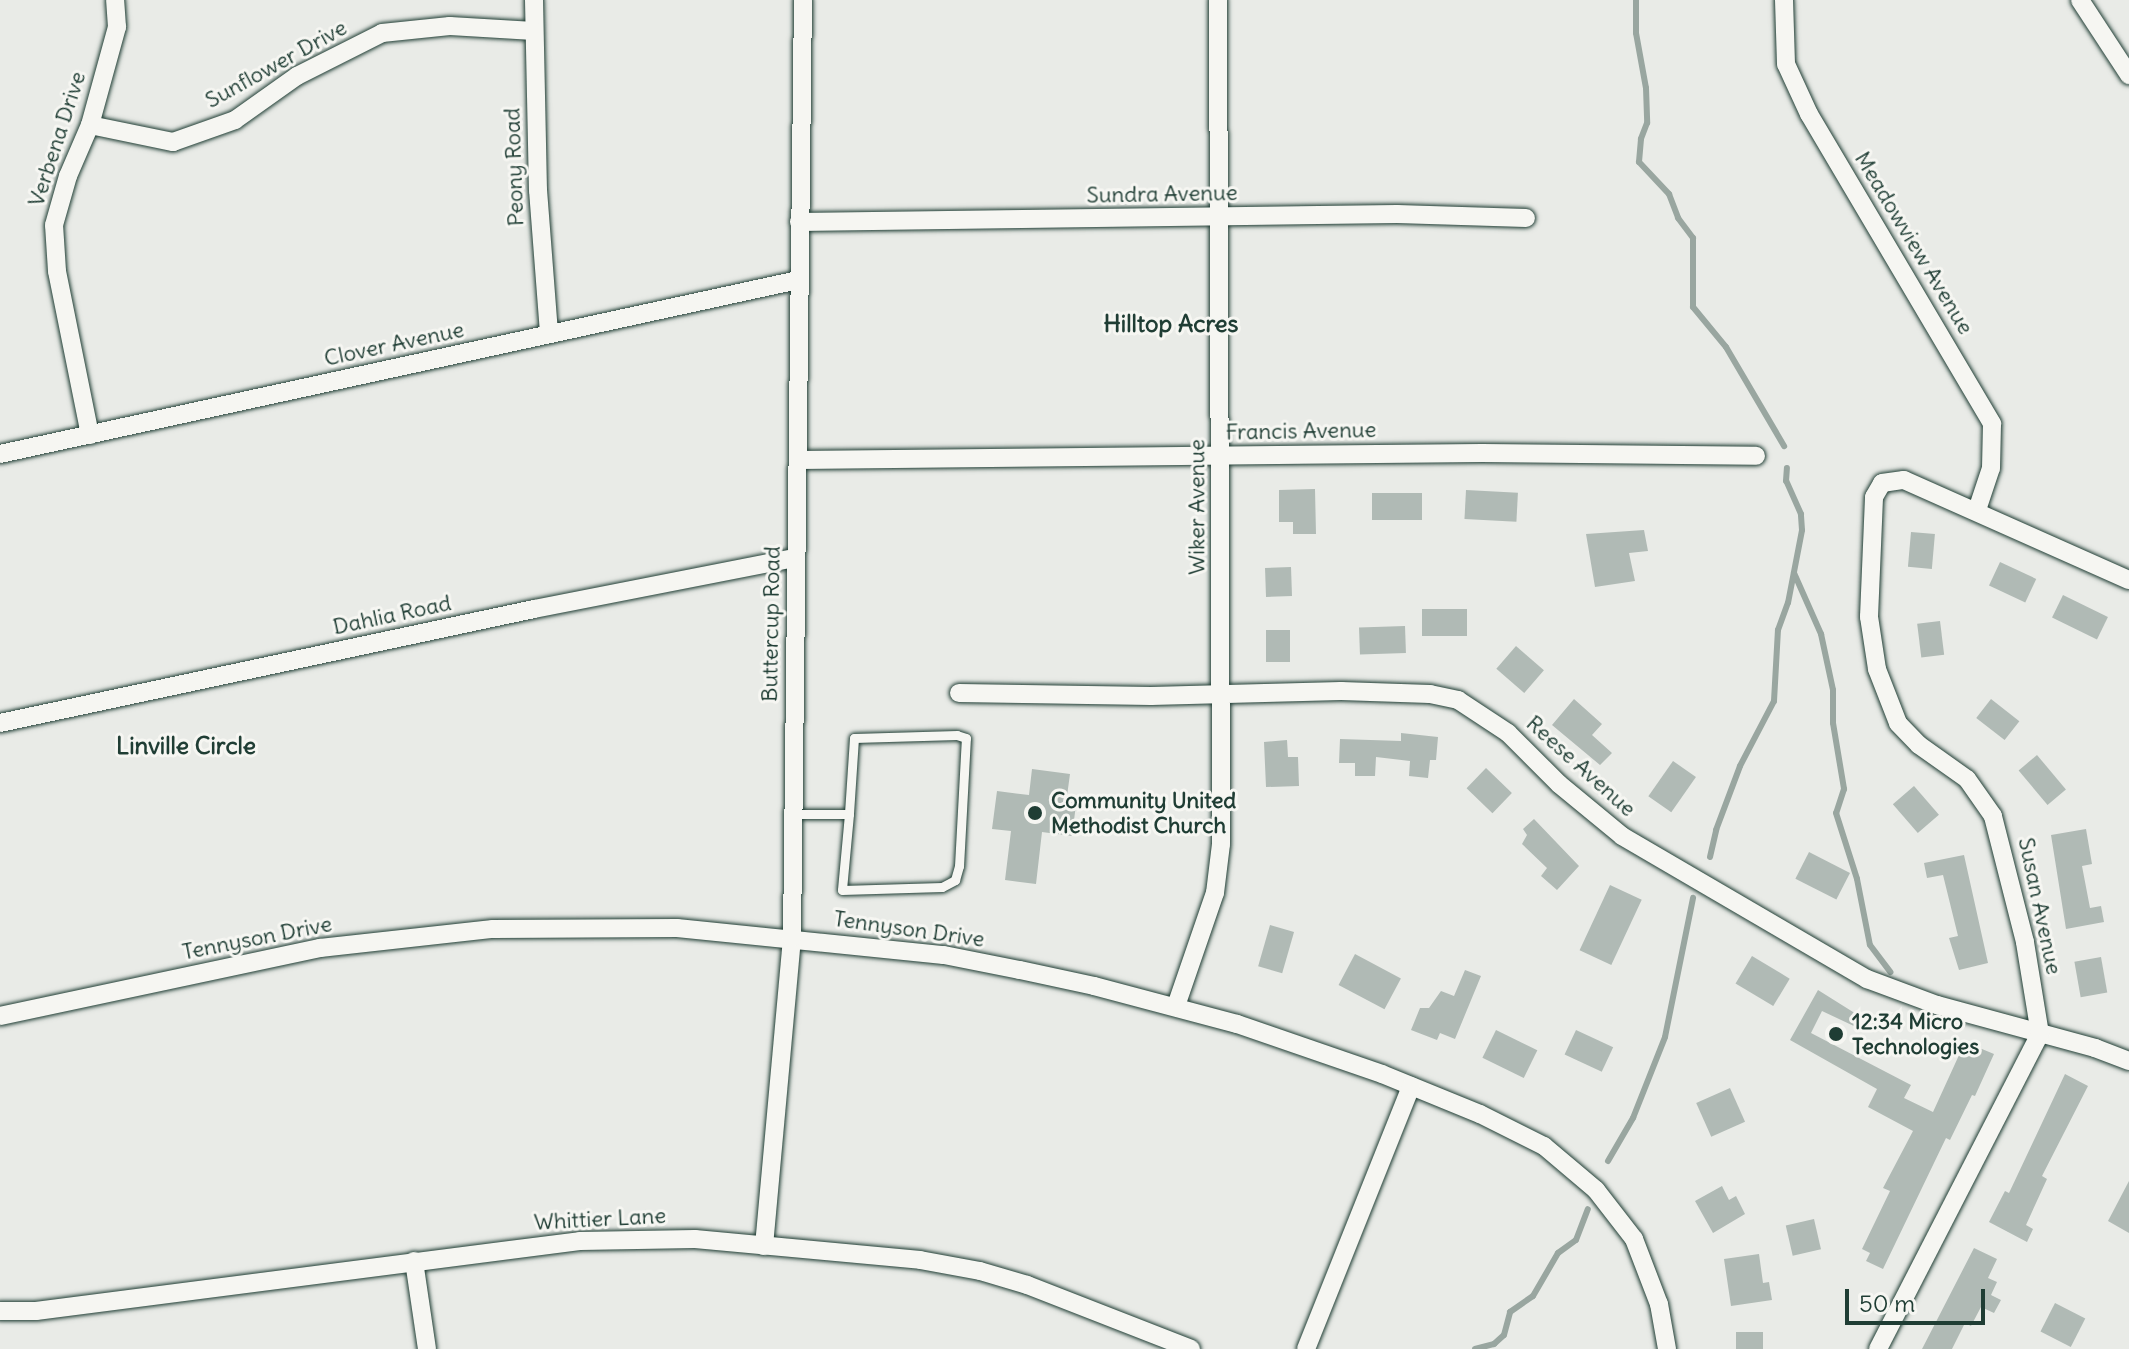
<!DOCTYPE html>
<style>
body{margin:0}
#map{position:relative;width:2129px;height:1349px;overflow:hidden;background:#e9ebe7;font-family:Delius,sans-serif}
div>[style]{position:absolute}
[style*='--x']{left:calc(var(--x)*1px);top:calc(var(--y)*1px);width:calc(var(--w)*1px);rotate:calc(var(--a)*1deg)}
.stream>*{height:6px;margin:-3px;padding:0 3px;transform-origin:3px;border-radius:3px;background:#99a6a0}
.building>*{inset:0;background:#b0bab5;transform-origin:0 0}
.roads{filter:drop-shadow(0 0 2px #1f3d34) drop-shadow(0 0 2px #1f3d34)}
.lane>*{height:9px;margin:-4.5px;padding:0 4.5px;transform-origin:4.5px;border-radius:4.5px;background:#f6f6f2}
.street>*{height:18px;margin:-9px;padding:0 9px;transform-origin:9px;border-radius:9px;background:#f6f6f2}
.dots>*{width:22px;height:22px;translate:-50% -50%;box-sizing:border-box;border:4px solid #f6f6f2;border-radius:50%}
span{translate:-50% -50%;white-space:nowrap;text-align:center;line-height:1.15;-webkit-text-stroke:6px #f6f6f2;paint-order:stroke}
.street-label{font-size:22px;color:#1f3d34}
.poi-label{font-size:22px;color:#1f3d34;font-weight:700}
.left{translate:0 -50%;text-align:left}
.neighbourhood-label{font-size:24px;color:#1f3d34;font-weight:700}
.scale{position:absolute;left:1845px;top:1289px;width:140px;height:36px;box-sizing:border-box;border:4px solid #1f3d34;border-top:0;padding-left:10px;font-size:24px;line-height:28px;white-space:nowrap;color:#1f3d34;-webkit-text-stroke:6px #f6f6f2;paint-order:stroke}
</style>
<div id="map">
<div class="stream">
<i style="--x:1636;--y:0;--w:33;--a:90"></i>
<i style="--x:1636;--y:33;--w:56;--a:79.7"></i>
<i style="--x:1646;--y:88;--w:35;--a:88"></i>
<i style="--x:1647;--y:123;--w:17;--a:111"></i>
<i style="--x:1641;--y:139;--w:23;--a:95"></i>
<i style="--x:1639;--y:162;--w:44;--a:46.8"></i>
<i style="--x:1669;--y:194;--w:26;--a:69"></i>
<i style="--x:1678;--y:218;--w:25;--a:53"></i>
<i style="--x:1693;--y:238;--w:69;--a:90"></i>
<i style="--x:1693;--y:307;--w:52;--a:50.5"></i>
<i style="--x:1726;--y:347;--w:115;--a:59.6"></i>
<i style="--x:1794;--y:573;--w:67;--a:66.1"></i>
<i style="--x:1821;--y:634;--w:57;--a:77.9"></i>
<i style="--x:1833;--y:690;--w:33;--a:90"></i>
<i style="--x:1833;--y:723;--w:67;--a:80.5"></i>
<i style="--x:1844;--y:789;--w:25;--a:108"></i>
<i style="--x:1836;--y:813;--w:69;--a:72.3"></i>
<i style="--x:1857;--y:879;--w:67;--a:78.9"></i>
<i style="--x:1870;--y:945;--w:34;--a:53"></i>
<i style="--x:1710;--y:857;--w:28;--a:-77"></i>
<i style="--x:1716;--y:830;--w:68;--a:-69.4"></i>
<i style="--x:1740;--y:766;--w:73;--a:-62.4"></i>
<i style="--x:1774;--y:701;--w:71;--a:-86.8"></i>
<i style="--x:1778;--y:630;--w:29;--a:-70"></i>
<i style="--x:1788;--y:603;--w:74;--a:-79.1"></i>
<i style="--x:1802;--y:530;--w:16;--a:-94"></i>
<i style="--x:1801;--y:514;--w:36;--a:-114"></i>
<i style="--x:1786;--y:481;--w:13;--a:-86"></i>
<i style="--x:1608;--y:1161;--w:50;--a:-59.8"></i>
<i style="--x:1633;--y:1118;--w:87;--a:-68.4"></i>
<i style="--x:1665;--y:1037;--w:142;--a:-78.6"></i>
<i style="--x:1475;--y:1349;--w:20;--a:-15"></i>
<i style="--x:1494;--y:1344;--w:13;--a:-42"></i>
<i style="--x:1504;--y:1335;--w:24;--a:-75"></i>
<i style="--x:1510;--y:1312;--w:28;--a:-35"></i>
<i style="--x:1533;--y:1296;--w:50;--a:-59.8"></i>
<i style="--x:1558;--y:1253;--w:22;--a:-36"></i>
<i style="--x:1576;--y:1240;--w:33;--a:-69"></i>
</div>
<div class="building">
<i style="clip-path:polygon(1315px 489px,1316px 534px,1293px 534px,1293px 522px,1279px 522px,1279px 490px)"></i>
<i style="left:1466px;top:490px;width:52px;height:29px;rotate:3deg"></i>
<i style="left:1372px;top:493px;width:50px;height:27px"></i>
<i style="clip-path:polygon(1644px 530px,1648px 551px,1629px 553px,1635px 581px,1595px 587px,1586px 534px)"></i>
<i style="left:1911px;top:532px;width:24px;height:35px;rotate:5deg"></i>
<i style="left:2000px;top:562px;width:40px;height:26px;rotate:25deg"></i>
<i style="left:1291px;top:567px;width:29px;height:26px;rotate:88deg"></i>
<i style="left:2063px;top:595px;width:50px;height:25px;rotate:26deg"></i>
<i style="left:1422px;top:609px;width:45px;height:27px"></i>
<i style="left:1940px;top:621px;width:34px;height:23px;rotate:83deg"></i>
<i style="left:1405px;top:626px;width:27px;height:46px;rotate:88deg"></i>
<i style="left:1266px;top:630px;width:24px;height:32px"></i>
<i style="left:1516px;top:646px;width:37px;height:30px;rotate:41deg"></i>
<i style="clip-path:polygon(1574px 699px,1602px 724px,1592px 735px,1612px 753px,1600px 765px,1552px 725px)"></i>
<i style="left:1991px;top:699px;width:36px;height:24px;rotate:38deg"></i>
<i style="clip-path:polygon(1401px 733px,1438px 737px,1436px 760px,1430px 760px,1428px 778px,1409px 776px,1410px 761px,1376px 757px,1375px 776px,1355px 776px,1355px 763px,1339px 763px,1340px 739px,1401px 741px)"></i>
<i style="clip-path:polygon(1287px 740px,1288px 757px,1298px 757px,1299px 786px,1266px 787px,1264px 742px)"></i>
<i style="left:2037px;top:755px;width:45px;height:24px;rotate:50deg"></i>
<i style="left:1673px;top:761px;width:28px;height:43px;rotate:35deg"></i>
<i style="left:1486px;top:768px;width:36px;height:28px;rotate:44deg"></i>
<i style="clip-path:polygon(1032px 769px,1070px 774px,1067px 796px,1077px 797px,1072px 836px,1042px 832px,1036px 884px,1005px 880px,1011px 831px,992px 829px,997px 791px,1029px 795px)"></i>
<i style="left:1914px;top:786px;width:38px;height:28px;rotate:49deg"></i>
<i style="clip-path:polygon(1534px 819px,1579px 866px,1557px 890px,1541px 876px,1547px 868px,1522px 844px,1527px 835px,1523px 829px)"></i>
<i style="clip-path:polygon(2086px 829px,2092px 864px,2082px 866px,2090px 908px,2101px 906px,2104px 922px,2066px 929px,2051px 835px)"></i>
<i style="left:1809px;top:852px;width:46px;height:30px;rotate:27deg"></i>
<i style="clip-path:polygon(1964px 855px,1988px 963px,1959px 970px,1949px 938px,1958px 936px,1943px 875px,1927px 878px,1924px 863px)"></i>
<i style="left:1610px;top:885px;width:35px;height:72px;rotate:25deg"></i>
<i style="left:1270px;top:925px;width:25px;height:43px;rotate:16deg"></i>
<i style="left:1355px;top:954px;width:52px;height:35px;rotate:28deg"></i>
<i style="left:1752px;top:956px;width:44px;height:32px;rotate:31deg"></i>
<i style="left:2101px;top:957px;width:36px;height:27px;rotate:80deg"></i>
<i style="clip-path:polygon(1465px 970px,1481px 976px,1455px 1039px,1440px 1033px,1437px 1040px,1411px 1030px,1420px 1008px,1429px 1008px,1441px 991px,1454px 996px)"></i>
<i style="clip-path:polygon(1818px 990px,1861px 1017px,1856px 1027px,1822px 1011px,1811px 1033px,1911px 1085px,1904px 1098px,1933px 1112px,1965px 1042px,1994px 1054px,1975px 1096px,1972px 1095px,1950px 1140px,1946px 1138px,1883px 1269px,1866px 1261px,1870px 1253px,1862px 1249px,1890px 1191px,1883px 1188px,1913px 1131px,1868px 1107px,1877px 1089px,1790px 1040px)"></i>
<i style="left:1496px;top:1030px;width:46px;height:31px;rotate:26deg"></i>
<i style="left:1576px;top:1030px;width:41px;height:27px;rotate:25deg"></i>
<i style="clip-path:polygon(2065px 1074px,2088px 1086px,2042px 1176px,2047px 1179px,2026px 1225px,2033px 1229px,2027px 1242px,1989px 1222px,2005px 1191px,2009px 1193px)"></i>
<i style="left:1730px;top:1088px;width:37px;height:37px;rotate:66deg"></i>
<i style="clip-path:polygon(2129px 1181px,2129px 1233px,2108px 1221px)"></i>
<i style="clip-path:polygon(1722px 1186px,1729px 1200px,1736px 1196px,1745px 1214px,1713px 1233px,1695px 1201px)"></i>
<i style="left:1814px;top:1219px;width:31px;height:29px;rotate:77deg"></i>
<i style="clip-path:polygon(1974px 1248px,1997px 1259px,1988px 1278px,1997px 1282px,1991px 1295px,2001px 1300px,1994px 1313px,1981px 1307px,1971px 1326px,1965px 1323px,1952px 1349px,1922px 1349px)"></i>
<i style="clip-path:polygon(1759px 1254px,1763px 1283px,1769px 1282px,1772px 1300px,1731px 1306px,1724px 1259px)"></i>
<i style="left:2055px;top:1303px;width:34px;height:32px;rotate:27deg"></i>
<i style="left:1736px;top:1332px;width:27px;height:17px"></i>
</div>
<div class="roads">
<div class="lane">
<i style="--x:794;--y:814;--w:55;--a:0"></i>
<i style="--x:849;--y:814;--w:76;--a:95.3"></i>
<i style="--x:842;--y:890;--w:100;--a:-1.7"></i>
<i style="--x:942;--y:887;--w:15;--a:-28"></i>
<i style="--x:955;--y:880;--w:15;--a:-74"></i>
<i style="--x:959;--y:866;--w:128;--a:-86.9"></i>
<i style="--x:966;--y:738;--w:9;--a:-162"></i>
<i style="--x:957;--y:735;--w:103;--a:178.3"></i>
<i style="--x:854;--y:738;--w:76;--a:93.8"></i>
</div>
<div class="street">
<i style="--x:534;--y:0;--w:190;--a:88.8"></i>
<i style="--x:538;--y:190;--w:143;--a:85.6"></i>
<i style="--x:1784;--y:0;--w:64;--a:88.2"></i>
<i style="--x:1786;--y:64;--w:55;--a:65.3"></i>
<i style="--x:1809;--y:114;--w:360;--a:59.4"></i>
<i style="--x:1992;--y:424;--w:44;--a:91.3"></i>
<i style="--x:1991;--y:468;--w:44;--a:108.4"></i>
<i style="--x:2080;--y:0;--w:90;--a:56.8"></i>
<i style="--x:90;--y:125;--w:85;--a:11.6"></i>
<i style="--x:173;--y:142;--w:66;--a:-19.5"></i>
<i style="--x:235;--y:120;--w:76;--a:-35.4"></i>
<i style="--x:297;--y:76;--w:95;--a:-26.8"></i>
<i style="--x:382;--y:33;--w:68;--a:-5.9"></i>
<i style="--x:450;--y:26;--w:84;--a:3.4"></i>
<i style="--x:799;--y:222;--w:598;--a:-0.77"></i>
<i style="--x:1397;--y:214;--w:129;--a:1.8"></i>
<i style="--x:90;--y:435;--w:167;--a:-101.4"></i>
<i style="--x:57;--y:271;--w:46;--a:-93.7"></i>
<i style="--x:54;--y:225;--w:51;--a:-74.1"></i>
<i style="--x:68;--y:176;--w:56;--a:-66.7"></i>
<i style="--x:90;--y:125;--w:102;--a:-74.6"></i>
<i style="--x:117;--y:27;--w:27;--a:-94"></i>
<i style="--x:0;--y:454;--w:817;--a:-12.3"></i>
<i style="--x:799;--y:460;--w:683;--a:-0.59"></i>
<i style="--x:1482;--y:453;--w:274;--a:0.6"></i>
<i style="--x:959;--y:693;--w:192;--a:0.9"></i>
<i style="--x:1151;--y:696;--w:190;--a:-1.5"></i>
<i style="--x:1341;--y:691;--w:89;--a:1.9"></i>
<i style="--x:1430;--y:694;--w:29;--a:12"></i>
<i style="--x:1458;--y:700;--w:60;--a:33.4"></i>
<i style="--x:1508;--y:733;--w:72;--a:45"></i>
<i style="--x:1559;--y:784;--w:82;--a:39.5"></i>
<i style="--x:1622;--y:836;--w:284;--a:30.3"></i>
<i style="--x:1867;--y:979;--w:75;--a:20.4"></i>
<i style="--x:1937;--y:1005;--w:164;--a:15.2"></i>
<i style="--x:2095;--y:1048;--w:36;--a:21"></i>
<i style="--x:0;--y:723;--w:546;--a:-12.05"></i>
<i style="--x:534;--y:609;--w:266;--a:-11.1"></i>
<i style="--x:1176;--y:1006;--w:120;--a:-71"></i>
<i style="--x:1215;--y:893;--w:49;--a:-83"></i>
<i style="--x:1221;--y:844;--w:844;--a:-90.2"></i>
<i style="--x:0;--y:1016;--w:327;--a:-12"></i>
<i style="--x:320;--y:948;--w:174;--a:-6.3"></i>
<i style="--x:493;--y:929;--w:184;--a:-0.3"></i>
<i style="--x:677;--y:928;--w:268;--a:5.8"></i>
<i style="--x:944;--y:955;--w:77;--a:11.2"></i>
<i style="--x:1020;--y:970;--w:76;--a:12.2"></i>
<i style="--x:1094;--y:986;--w:148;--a:14.9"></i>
<i style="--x:1237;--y:1024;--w:153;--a:19"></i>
<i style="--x:1382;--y:1074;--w:106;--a:22.2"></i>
<i style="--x:1480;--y:1114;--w:72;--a:26.6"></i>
<i style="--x:1544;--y:1146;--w:68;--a:40.2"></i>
<i style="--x:1596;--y:1190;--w:62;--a:52.2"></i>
<i style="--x:1634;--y:1239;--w:70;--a:69"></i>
<i style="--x:1659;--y:1304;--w:46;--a:79.9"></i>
<i style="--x:764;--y:1246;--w:309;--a:-84.8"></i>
<i style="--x:792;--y:938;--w:938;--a:-89.33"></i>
<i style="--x:414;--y:1261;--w:89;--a:81.6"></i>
<i style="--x:0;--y:1311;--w:36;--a:0"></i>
<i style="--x:36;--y:1311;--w:548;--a:-7.33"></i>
<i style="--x:580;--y:1241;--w:115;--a:-1"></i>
<i style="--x:695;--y:1239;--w:226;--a:5.3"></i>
<i style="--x:920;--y:1260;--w:61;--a:10.4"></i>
<i style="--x:980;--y:1271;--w:49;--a:16.6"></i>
<i style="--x:1027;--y:1285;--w:176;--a:21.3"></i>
<i style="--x:1306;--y:1349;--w:283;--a:-68.2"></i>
<i style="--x:1878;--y:1349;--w:354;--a:-62.8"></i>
<i style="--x:2040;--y:1034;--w:93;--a:-99.3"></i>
<i style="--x:2025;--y:942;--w:130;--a:-104.3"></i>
<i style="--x:1993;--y:816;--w:45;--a:-125.1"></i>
<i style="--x:1967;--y:779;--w:59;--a:-144.7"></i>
<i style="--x:1919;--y:745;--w:30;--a:-134"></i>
<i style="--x:1898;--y:723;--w:58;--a:-111.3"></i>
<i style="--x:1877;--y:669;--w:53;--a:-98.7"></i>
<i style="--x:1869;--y:617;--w:120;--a:-87.6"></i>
<i style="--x:1874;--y:497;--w:16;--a:-60"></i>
<i style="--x:1882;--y:483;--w:22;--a:-8"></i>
<i style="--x:1904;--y:480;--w:246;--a:24"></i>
</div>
</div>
<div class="dots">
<i style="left:1035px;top:813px;background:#1f3d34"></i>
<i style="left:1836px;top:1034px;background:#1f3d34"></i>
</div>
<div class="street-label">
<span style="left:276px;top:64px;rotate:-29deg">Sunflower Drive</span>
<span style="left:57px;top:139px;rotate:-72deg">Verbena Drive</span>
<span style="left:514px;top:167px;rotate:-92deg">Peony Road</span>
<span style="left:1162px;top:194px;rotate:-1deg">Sundra Avenue</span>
<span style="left:1914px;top:243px;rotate:59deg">Meadowview Avenue</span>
<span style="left:394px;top:344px;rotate:-12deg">Clover Avenue</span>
<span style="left:1301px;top:431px;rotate:-1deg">Francis Avenue</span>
<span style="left:1197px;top:507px;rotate:-90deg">Wiker Avenue</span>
<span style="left:392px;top:615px;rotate:-12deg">Dahlia Road</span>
<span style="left:771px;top:624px;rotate:-89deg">Buttercup Road</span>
<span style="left:1581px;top:766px;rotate:42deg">Reese Avenue</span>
<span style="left:2040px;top:906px;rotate:78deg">Susan Avenue</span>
<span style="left:909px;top:929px;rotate:8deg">Tennyson Drive</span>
<span style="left:257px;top:938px;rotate:-11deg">Tennyson Drive</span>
<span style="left:600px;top:1219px;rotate:-3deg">Whittier Lane</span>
</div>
<div class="poi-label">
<span class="left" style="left:1051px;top:813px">Community United<br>Methodist Church</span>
<span class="left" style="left:1852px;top:1034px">12:34 Micro<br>Technologies</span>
</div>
<div class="neighbourhood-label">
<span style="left:1171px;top:324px">Hilltop Acres</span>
<span style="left:186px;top:746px">Linville Circle</span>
</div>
<div class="scale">50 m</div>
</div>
